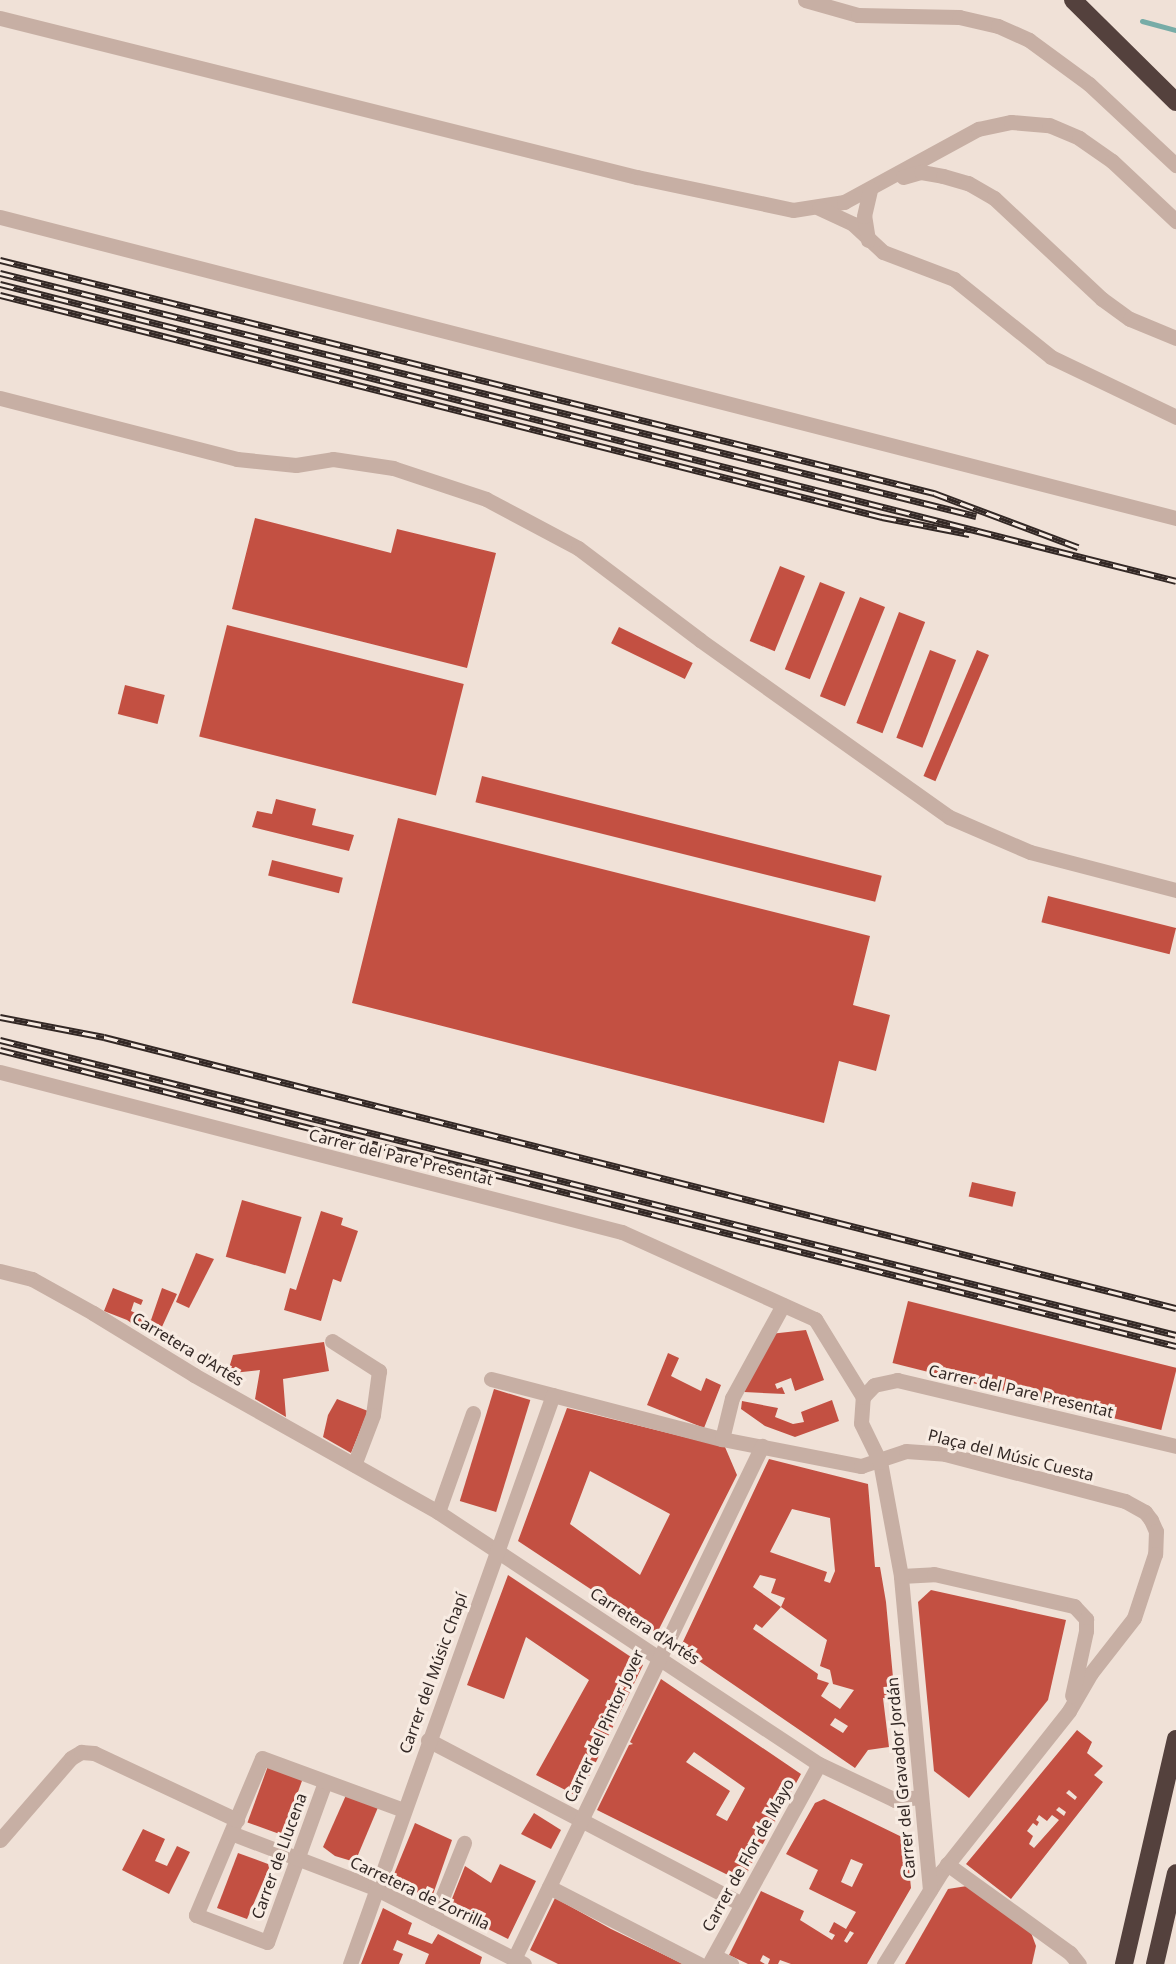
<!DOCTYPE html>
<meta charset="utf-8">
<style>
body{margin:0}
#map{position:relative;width:1176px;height:1964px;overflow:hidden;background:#f0e1d7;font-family:"Noto Sans",sans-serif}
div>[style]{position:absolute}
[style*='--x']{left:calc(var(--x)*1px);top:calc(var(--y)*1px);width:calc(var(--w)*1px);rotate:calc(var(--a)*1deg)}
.stream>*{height:5px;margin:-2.5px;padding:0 2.5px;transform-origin:2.5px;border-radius:2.5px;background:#77aca7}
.building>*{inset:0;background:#c35042;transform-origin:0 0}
.minor>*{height:15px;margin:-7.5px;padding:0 7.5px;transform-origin:7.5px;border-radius:7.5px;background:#c7afa4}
.highway>*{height:18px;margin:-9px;padding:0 9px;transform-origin:9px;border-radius:9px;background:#54413d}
.rail>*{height:7px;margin-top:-3.5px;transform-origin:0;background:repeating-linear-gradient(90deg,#f8ece3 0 14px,#332825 0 28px);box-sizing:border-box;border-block:2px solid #332825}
span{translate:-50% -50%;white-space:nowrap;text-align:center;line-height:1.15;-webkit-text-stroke:6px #f8ece3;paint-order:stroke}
.street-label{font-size:16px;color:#332825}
</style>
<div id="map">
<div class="stream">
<i style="--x:1142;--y:21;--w:35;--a:15"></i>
</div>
<div class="building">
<i style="clip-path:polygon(255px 518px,391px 553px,397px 529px,496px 553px,467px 668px,232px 609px)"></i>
<i style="left:780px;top:566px;width:27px;height:81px;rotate:22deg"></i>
<i style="left:820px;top:582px;width:27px;height:94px;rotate:22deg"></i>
<i style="left:860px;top:597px;width:27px;height:107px;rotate:22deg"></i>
<i style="left:899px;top:612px;width:28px;height:119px;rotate:21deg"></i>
<i style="left:227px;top:625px;width:244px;height:115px;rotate:14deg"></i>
<i style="left:619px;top:627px;width:82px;height:18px;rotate:26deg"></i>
<i style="left:930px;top:650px;width:28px;height:94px;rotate:21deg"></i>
<i style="left:977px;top:650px;width:13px;height:137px;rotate:23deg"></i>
<i style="left:125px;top:685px;width:41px;height:30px;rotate:14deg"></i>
<i style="left:482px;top:776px;width:412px;height:27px;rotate:14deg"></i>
<i style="clip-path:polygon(276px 799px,316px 809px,312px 825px,354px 835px,349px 851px,252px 827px,257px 811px,272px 814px)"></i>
<i style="clip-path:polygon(398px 818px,870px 936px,853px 1005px,890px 1015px,876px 1071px,839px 1061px,824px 1123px,352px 1003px)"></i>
<i style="left:272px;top:860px;width:73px;height:16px;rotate:14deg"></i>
<i style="left:1048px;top:896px;width:132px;height:27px;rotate:14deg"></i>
<i style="left:972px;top:1182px;width:45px;height:15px;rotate:13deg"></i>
<i style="left:242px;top:1200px;width:62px;height:59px;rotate:16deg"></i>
<i style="clip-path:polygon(321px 1211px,343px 1218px,341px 1225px,358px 1231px,341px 1282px,333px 1279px,321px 1321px,284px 1310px,290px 1288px,296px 1290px)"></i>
<i style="clip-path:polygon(196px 1253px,214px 1259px,189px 1308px,176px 1302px)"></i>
<i style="clip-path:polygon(113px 1288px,143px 1300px,141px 1305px,134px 1302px,131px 1311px,151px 1320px,162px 1288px,177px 1294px,156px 1340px,127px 1320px,104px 1311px)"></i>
<i style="left:908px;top:1301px;width:277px;height:64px;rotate:14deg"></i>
<i style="clip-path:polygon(806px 1330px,824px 1380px,795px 1391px,791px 1378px,775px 1384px,777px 1389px,782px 1387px,785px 1394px,744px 1392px,770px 1334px)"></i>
<i style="clip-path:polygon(324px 1342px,329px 1371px,283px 1379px,286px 1417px,255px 1399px,260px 1370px,233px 1373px,233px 1368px,229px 1368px,233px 1355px)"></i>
<i style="clip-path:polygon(668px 1353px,679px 1358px,671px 1376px,701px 1391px,706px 1378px,721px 1385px,704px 1428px,647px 1405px)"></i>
<i style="left:494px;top:1389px;width:38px;height:117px;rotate:17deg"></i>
<i style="clip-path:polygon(337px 1399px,368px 1411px,351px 1453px,323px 1437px,328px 1415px)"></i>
<i style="clip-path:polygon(832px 1400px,839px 1421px,795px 1437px,765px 1426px,741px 1409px,742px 1401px,778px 1408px,775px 1417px,793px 1424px,804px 1422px,801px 1412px)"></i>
<i style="clip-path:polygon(evenodd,567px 1408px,725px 1447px,737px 1475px,657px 1633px,518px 1541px,567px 1408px,590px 1471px,670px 1514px,640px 1575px,570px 1524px,590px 1471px)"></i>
<i style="clip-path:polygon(evenodd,769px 1459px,868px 1484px,875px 1567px,880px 1567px,886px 1602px,895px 1699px,883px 1698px,889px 1747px,868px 1750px,855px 1768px,680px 1648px,769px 1459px,792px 1509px,830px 1518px,835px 1571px,830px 1583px,824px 1581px,827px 1572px,770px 1552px,792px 1509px,769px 1459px,760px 1575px,776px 1579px,771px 1593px,785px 1598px,781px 1607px,827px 1640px,820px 1666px,830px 1670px,833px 1684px,854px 1690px,840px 1709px,821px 1696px,829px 1683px,817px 1679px,818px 1674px,753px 1629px,756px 1624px,762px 1628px,781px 1607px,753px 1587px,760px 1575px,769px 1459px,835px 1718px,848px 1726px,843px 1733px,830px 1725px,835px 1718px)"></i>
<i style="clip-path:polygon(508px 1575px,643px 1665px,579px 1797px,536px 1775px,589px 1680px,526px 1637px,504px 1699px,467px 1685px)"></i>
<i style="clip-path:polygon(931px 1590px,1066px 1620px,1048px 1700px,969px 1798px,934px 1771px,918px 1602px)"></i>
<i style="clip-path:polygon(evenodd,661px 1679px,801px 1774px,742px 1882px,597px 1810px,629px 1745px,633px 1744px,630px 1742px,661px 1679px,694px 1752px,745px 1788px,727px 1821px,716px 1815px,730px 1791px,686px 1762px,694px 1752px)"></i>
<i style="clip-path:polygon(evenodd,1077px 1730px,1092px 1742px,1087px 1753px,1103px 1766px,1094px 1775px,1103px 1782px,1011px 1899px,966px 1864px,1077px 1730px,1069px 1790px,1077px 1797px,1075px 1800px,1066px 1793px,1069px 1790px,1077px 1730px,1059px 1807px,1066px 1812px,1064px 1816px,1056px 1810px,1059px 1807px,1077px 1730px,1039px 1815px,1047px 1821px,1052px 1815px,1059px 1820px,1034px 1848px,1029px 1844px,1033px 1836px,1027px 1831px,1033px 1823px,1037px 1826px,1039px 1822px,1036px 1820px,1039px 1815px)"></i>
<i style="left:268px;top:1766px;width:37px;height:60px;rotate:20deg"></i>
<i style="clip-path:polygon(347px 1793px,379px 1805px,355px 1862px,335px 1856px,323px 1847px)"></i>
<i style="clip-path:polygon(evenodd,824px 1799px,906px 1839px,911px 1888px,867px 1964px,791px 1964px,780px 1960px,778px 1964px,768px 1964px,770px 1959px,763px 1955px,760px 1961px,765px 1964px,748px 1964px,729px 1955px,761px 1891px,804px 1911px,800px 1920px,832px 1940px,835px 1935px,829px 1932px,834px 1922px,846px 1929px,856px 1912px,809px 1889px,818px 1870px,786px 1854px,815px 1803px,824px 1799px,851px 1859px,863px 1864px,852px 1887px,841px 1882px,851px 1859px,824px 1799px,850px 1931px,854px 1933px,847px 1943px,844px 1941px,850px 1931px)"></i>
<i style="clip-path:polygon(534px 1813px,561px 1830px,551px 1849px,521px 1834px)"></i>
<i style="clip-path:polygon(415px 1823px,452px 1840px,431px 1900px,392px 1879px)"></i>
<i style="clip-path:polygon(143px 1829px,165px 1839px,155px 1861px,167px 1866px,177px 1846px,190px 1852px,169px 1894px,122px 1870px)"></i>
<i style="clip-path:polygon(238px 1853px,268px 1864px,269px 1868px,247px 1919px,217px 1908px)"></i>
<i style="clip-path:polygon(500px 1864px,536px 1881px,508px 1939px,448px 1909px,465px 1866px,491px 1883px)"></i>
<i style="clip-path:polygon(967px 1886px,1030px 1930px,1036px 1946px,1032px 1964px,905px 1964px,948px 1889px)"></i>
<i style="clip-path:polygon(555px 1898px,611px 1929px,683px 1964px,558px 1964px,530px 1950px)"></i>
<i style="clip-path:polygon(383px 1908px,412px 1923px,408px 1934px,432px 1944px,438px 1934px,482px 1957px,480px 1964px,425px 1964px,429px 1954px,397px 1940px,393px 1950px,403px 1954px,399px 1964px,361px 1964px)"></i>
</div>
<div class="minor">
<i style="--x:805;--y:0;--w:55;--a:15.8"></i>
<i style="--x:858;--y:15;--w:101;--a:1.1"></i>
<i style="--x:959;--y:17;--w:40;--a:13"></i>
<i style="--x:998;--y:26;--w:34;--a:24"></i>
<i style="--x:1029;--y:40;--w:74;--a:36.3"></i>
<i style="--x:1089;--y:84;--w:119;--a:43"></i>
<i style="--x:0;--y:18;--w:657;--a:14.02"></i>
<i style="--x:637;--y:177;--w:159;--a:11.9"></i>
<i style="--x:793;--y:210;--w:52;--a:-8.9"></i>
<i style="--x:844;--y:202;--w:153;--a:-28.6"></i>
<i style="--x:978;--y:129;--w:34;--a:-12"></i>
<i style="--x:1011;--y:122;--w:38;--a:5"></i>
<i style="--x:1049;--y:125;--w:33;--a:23"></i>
<i style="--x:1079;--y:138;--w:40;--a:34.9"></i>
<i style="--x:1112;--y:161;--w:88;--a:43.2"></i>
<i style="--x:903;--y:177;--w:19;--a:-16"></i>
<i style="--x:921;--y:172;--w:22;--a:10"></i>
<i style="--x:943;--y:176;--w:26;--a:16"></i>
<i style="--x:968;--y:183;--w:30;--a:30"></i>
<i style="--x:994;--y:198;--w:148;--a:43.1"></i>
<i style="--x:1102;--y:299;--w:34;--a:36"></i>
<i style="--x:1130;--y:319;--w:50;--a:22.4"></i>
<i style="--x:819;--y:208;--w:38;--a:25"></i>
<i style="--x:853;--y:224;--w:41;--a:43"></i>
<i style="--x:883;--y:252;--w:76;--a:20.8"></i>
<i style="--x:954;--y:279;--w:124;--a:38.8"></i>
<i style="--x:1051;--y:357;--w:139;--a:25.6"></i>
<i style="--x:0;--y:217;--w:1214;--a:14.36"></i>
<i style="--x:868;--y:240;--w:24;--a:-99"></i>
<i style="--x:864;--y:216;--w:28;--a:-77"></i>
<i style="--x:0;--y:398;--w:245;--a:14.4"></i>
<i style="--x:237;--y:459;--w:59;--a:5.8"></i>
<i style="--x:296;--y:465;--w:37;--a:-9"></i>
<i style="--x:333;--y:459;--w:61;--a:8.5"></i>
<i style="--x:393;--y:468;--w:98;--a:18.4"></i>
<i style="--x:486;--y:499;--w:104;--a:28"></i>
<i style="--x:578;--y:548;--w:153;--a:37"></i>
<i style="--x:700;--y:640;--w:305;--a:35.4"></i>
<i style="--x:949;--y:817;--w:88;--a:23.4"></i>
<i style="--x:1030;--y:852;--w:151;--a:14.6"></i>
<i style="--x:0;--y:1072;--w:642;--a:14.43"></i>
<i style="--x:622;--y:1232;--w:212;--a:24.3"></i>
<i style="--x:815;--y:1319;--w:92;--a:58.4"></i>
<i style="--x:0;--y:1271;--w:33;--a:14"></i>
<i style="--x:32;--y:1279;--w:70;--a:29.1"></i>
<i style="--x:93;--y:1313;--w:119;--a:31.5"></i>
<i style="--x:194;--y:1375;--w:280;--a:29.3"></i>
<i style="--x:438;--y:1512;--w:457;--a:33.5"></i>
<i style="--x:819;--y:1764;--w:84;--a:25.3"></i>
<i style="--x:895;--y:1800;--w:26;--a:-7"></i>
<i style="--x:332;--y:1341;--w:56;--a:32.6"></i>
<i style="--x:379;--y:1371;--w:44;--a:97.8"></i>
<i style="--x:373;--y:1415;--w:53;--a:110.8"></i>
<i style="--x:491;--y:1379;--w:239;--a:14.6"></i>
<i style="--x:722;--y:1439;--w:142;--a:11"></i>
<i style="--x:861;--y:1466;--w:47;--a:-18.4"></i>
<i style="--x:906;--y:1451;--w:39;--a:4"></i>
<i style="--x:945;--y:1454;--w:186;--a:14.6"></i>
<i style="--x:1125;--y:1501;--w:23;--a:29"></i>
<i style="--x:1145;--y:1512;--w:10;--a:53"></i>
<i style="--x:1151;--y:1520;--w:12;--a:66"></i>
<i style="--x:1156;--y:1531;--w:23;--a:92"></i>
<i style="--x:1155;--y:1554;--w:67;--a:108.2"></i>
<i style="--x:1134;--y:1618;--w:70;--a:128"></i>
<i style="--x:1091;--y:1673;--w:44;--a:120.1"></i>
<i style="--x:1069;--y:1711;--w:204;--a:128.4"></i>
<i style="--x:942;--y:1871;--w:110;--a:121.9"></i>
<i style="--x:722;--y:1439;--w:42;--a:-76.3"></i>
<i style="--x:732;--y:1398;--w:106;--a:-61.3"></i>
<i style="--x:438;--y:1512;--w:105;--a:-70.5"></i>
<i style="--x:901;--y:1576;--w:33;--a:-3"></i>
<i style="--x:934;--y:1574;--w:144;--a:12.9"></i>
<i style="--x:1074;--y:1606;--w:18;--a:47"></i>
<i style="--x:1086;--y:1619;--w:12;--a:90"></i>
<i style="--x:1086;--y:1631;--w:66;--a:102.2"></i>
<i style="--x:428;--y:1740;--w:354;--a:27.6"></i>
<i style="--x:325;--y:1782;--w:170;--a:109.9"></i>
<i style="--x:267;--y:1942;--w:76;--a:-159.2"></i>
<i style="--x:196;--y:1915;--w:170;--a:-67.2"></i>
<i style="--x:262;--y:1758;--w:150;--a:20.2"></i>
<i style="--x:231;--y:1833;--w:154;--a:20.9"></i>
<i style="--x:375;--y:1888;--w:167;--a:27"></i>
<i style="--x:0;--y:1840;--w:108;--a:-49.1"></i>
<i style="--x:71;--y:1758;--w:12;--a:-31"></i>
<i style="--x:81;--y:1752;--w:13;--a:4"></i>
<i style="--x:94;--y:1753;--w:158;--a:25.1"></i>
<i style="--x:947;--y:1864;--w:152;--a:35.9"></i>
<i style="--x:1070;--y:1953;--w:14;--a:51"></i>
<i style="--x:549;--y:1887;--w:169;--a:27.2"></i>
<i style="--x:930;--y:1890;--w:315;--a:-95.3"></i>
<i style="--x:901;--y:1576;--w:116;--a:-100.4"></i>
<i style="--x:880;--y:1462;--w:43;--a:-116"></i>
<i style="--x:861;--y:1423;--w:26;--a:-86"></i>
<i style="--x:863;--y:1397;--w:16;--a:-47"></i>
<i style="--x:874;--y:1385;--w:24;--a:-12"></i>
<i style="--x:897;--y:1380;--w:287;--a:13.3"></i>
<i style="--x:434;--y:1918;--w:81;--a:-68.2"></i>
<i style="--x:714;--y:1956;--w:19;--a:25"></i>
<i style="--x:514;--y:1959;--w:570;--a:-64.2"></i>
<i style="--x:350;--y:1964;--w:604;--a:-70.37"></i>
<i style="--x:709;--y:1964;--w:228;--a:-61.2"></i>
</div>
<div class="highway">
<i style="--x:1073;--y:0;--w:145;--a:44.7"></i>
<i style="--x:1124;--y:1964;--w:231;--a:-77"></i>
<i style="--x:1155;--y:1964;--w:93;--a:-77"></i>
</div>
<div class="rail">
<i style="--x:0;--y:260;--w:963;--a:14.01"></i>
<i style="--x:934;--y:493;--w:154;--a:20.6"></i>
<i style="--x:0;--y:273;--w:1006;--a:13.98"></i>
<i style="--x:0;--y:284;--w:1213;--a:14.17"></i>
<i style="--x:0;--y:295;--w:910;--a:14.13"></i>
<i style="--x:882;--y:517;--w:89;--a:11.1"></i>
<i style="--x:0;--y:1017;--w:106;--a:10.9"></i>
<i style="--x:104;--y:1037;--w:1106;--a:14.19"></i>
<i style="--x:0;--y:1040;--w:1212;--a:14.08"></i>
<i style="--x:0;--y:1050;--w:1213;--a:14.13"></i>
</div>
<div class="street-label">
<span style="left:401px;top:1157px;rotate:14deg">Carrer del Pare Presentat</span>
<span style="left:188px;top:1349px;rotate:31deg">Carretera d'Artés</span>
<span style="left:1021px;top:1391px;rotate:13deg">Carrer del Pare Presentat</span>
<span style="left:1011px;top:1455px;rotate:14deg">Plaça del Músic Cuesta</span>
<span style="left:645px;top:1626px;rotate:33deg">Carretera d'Artés</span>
<span style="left:433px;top:1673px;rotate:-70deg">Carrer del Músic Chapí</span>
<span style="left:604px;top:1726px;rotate:-65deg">Carrer del Pintor Jover</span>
<span style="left:901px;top:1778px;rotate:-95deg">Carrer del Gravador Jordán</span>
<span style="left:748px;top:1855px;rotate:-61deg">Carrer de Flor de Mayo</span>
<span style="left:279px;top:1856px;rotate:-70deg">Carrer de Llucena</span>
<span style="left:420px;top:1893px;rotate:25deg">Carretera de Zorrilla</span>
</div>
</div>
